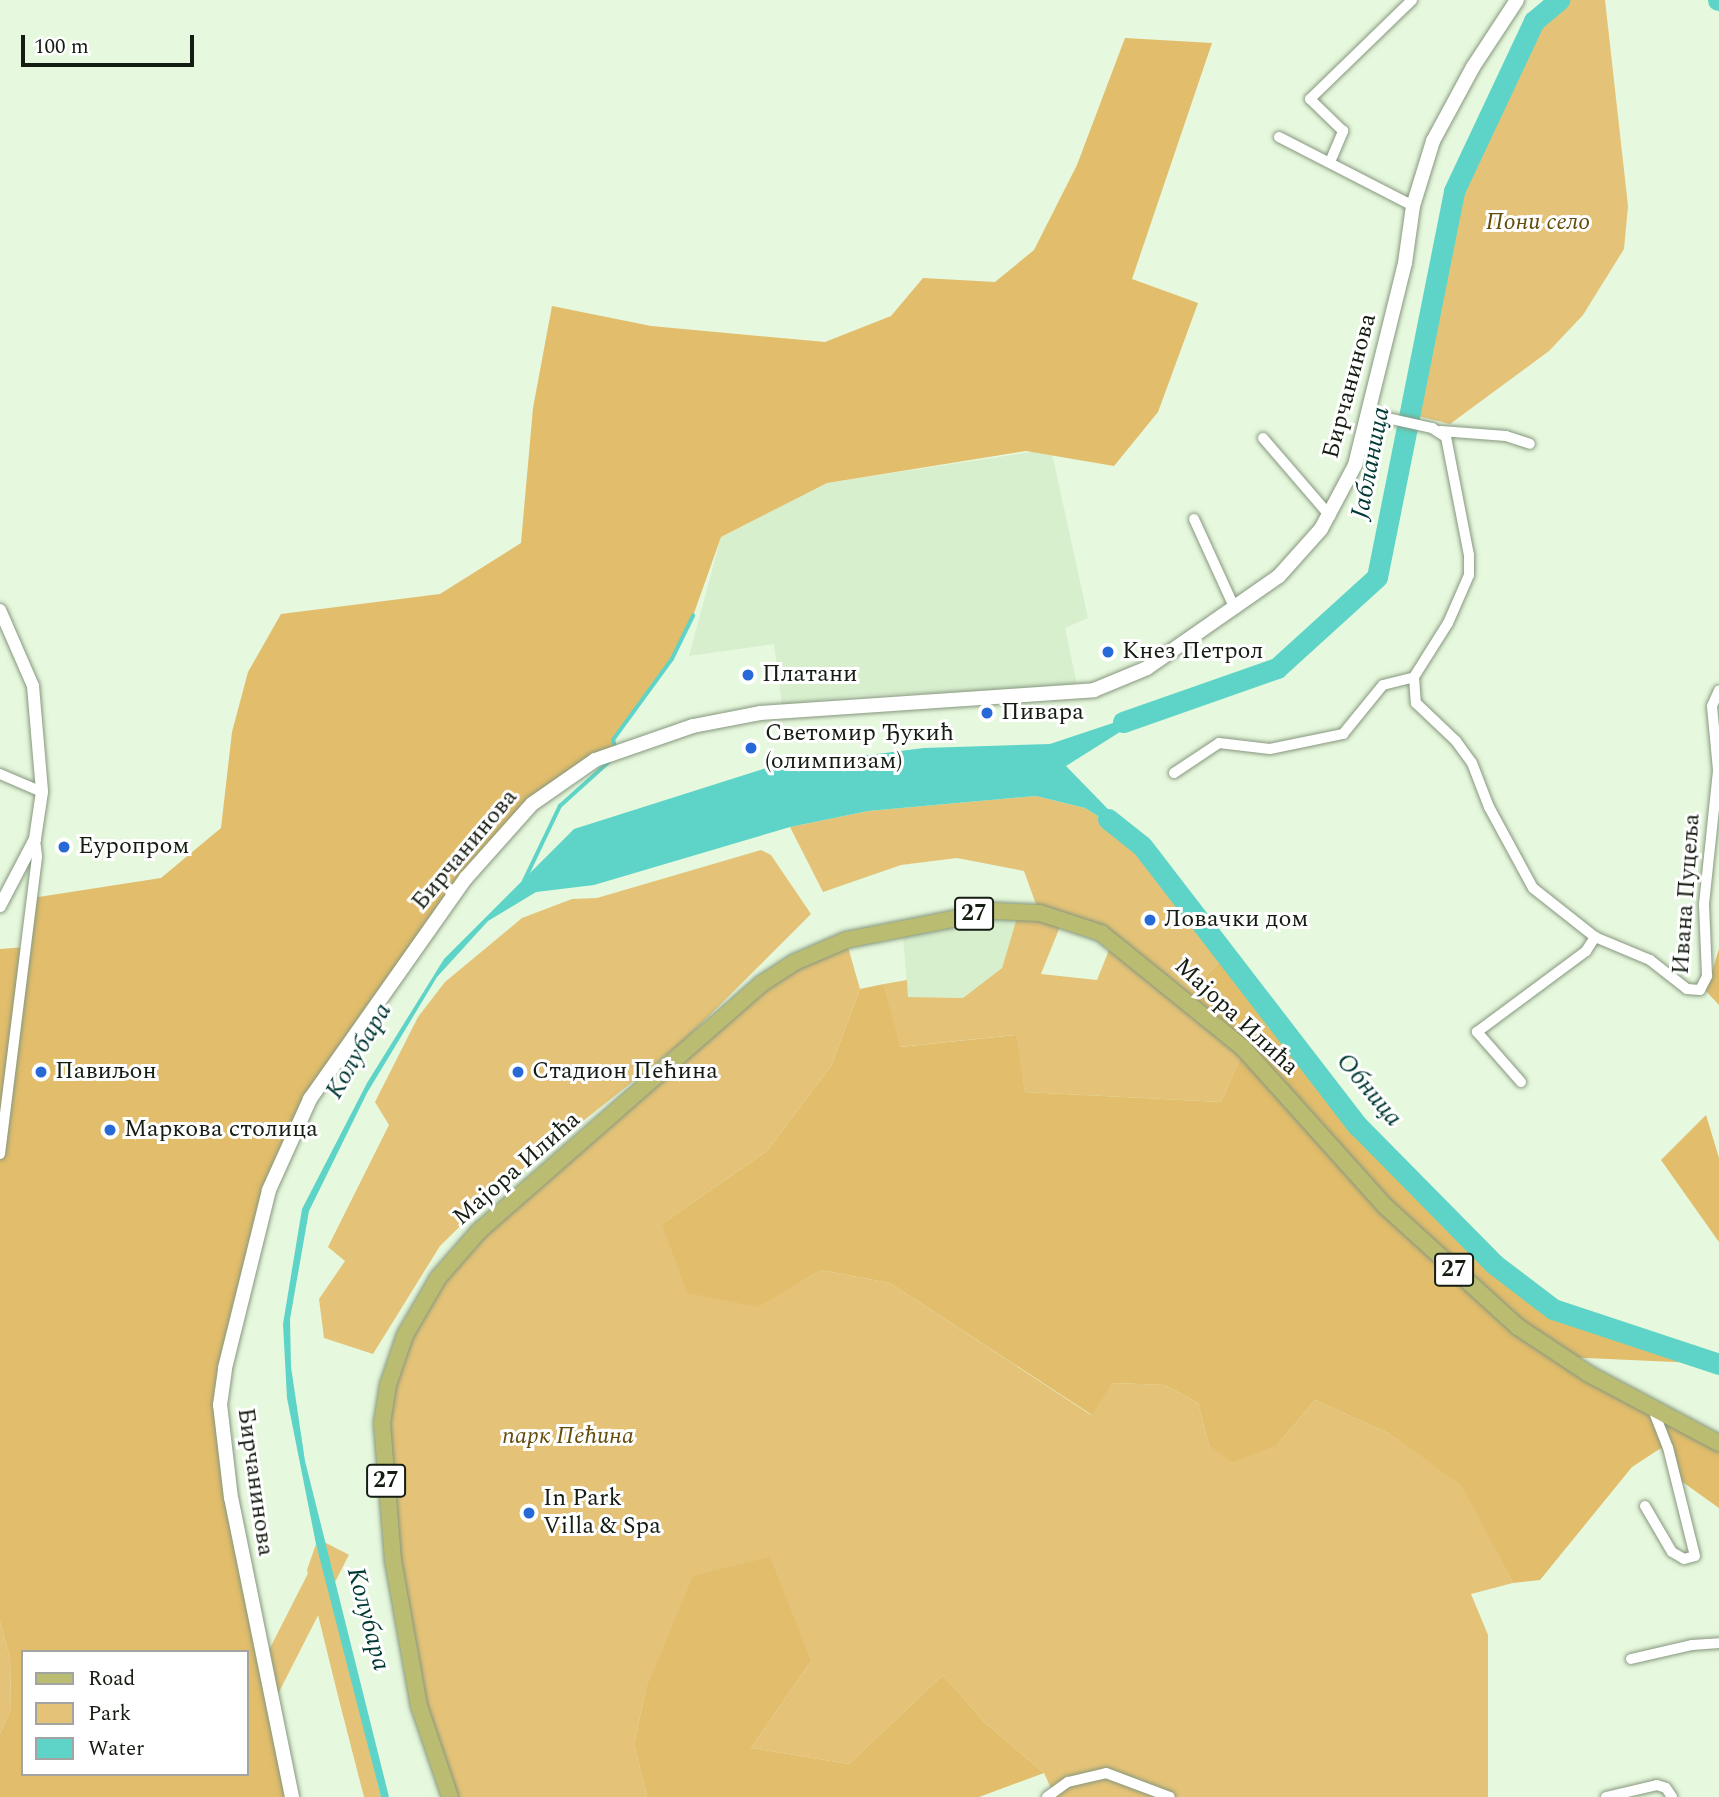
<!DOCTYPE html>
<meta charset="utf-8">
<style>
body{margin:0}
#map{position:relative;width:1719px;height:1797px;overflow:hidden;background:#e6f8dd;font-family:Spectral,serif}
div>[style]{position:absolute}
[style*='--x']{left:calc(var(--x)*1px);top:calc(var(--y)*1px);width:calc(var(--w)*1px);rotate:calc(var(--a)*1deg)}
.built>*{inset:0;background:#d8efce}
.green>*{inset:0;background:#e4c378;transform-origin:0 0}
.forest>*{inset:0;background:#e1bd6c}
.water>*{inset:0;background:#5dd4c7}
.stream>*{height:3.5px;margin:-1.75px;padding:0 1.75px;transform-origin:1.75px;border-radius:1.75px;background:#5dd4c7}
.river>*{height:21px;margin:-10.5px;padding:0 10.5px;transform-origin:10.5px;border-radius:10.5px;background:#5dd4c7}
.roads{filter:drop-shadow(0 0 2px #86977e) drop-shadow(0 0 2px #86977e)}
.minor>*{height:10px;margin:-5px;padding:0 5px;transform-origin:5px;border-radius:5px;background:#fff}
.tertiary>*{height:12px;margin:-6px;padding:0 6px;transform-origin:6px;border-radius:6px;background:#fff}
.secondary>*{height:14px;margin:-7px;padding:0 7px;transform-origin:7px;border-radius:7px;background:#fff}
.primary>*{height:16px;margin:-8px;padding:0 8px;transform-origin:8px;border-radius:8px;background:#babc71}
.dots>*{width:19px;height:19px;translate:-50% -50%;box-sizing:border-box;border:4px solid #fff;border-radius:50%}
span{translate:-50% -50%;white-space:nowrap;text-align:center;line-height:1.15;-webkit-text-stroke:6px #fff;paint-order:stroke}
.shield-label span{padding:2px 5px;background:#fff;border:2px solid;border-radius:5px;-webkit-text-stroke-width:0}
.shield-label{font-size:23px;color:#151c12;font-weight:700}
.park-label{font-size:24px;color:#644c0b;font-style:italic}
.street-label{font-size:24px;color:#151c12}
.poi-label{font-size:24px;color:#151c12}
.left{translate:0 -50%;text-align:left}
.water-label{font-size:26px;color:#003934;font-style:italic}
.legend{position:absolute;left:21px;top:1650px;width:228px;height:126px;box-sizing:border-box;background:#fff;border:2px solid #a1a4a0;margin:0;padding:9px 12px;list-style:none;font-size:21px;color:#151c12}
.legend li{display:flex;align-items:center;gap:14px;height:35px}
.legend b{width:35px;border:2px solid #a1a4a0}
.scale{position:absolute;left:21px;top:35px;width:173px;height:32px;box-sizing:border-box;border:4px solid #151c12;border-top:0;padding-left:9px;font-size:21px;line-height:24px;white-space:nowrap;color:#151c12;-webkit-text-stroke:5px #fff;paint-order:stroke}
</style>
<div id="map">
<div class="built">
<i style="clip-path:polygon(1051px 449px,1088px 618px,1065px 628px,1078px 689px,862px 695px,782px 705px,774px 644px,689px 656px,721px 537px,827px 483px)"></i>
<i style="clip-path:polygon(1019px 911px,1002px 968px,963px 998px,908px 997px,902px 926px)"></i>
</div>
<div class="green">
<i style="clip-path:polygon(1559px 0,1605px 0,1628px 206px,1624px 249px,1583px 315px,1549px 351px,1450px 424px,1410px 414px,1454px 191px,1534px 21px)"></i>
<i style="clip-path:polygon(evenodd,1036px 796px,1085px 808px,1140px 842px,1227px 954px,1186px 998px,1244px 1049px,1221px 1102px,1025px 1092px,1015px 1035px,899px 1047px,884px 984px,907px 980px,908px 997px,963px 998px,1002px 968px,1019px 911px,1039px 913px,1024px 871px,957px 858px,901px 865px,823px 892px,790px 827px,868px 811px,1036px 796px,1063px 919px,1113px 940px,1097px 980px,1041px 974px,1063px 919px)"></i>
<i style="clip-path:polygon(761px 850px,771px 855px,811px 914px,683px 1042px,502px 1185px,440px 1246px,373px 1354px,324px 1338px,319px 1299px,345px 1261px,328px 1247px,389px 1125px,375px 1102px,418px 1017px,445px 982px,522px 918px,572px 899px,597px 898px)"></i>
<i style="clip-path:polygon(846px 940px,860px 989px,831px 1066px,767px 1151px,662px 1224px,757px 1307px,821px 1270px,890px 1283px,1091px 1415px,1113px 1383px,1165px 1385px,1198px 1403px,1209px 1446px,1277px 1445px,1315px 1400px,1388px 1433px,1463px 1486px,1513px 1583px,1471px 1594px,1488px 1635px,1488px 1797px,1055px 1797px,1044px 1773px,984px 1722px,943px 1675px,849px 1764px,751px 1748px,811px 1661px,646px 1689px,634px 1744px,647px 1797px,450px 1797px,441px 1774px,393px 1561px,388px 1385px,453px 1259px,783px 968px)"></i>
<i style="left:324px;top:1542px;width:28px;height:263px;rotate:27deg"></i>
<i style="clip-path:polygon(316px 1544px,349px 1666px,381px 1797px,364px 1797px,338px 1696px,307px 1570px)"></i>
<i style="clip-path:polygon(0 1622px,10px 1657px,11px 1709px,0 1734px)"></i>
</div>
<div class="forest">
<i style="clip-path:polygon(evenodd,1125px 38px,1212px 43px,1132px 279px,1198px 303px,1158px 412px,1114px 466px,1026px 451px,827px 483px,721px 537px,693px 616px,672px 659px,613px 740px,617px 750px,572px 773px,466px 878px,281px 1154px,220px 1405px,292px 1797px,0 1797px,0 1734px,11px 1709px,10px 1657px,0 1622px,0 949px,26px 947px,32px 898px,161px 878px,221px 828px,232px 732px,248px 672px,281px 614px,440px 594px,521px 543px,533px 408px,552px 306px,651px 326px,825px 342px,891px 316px,923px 278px,995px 282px,1034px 250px,1077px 165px,1125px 38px,23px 1652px,247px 1652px,247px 1774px,23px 1774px,23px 1652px)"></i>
<i style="clip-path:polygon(1719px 949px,1719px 1005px,1706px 991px)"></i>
<i style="clip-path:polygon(1227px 954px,1358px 1126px,1494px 1264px,1553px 1309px,1719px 1364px,1564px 1357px,1719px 1443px,1719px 1508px,1677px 1478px,1661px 1448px,1632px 1467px,1540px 1580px,1513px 1583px,1462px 1486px,1388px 1433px,1315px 1400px,1277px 1445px,1233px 1462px,1209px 1446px,1198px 1403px,1165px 1385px,1113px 1383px,1092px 1415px,890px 1283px,821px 1270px,758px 1307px,687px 1293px,662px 1224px,767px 1151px,831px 1066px,860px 989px,884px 984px,900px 1047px,1016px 1035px,1025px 1092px,1221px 1102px,1244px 1049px,1186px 998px)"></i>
<i style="clip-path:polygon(1706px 1115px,1719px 1158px,1719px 1242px,1661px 1160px)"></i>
<i style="clip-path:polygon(770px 1557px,811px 1661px,751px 1748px,849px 1764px,943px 1675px,984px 1722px,1044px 1773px,979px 1797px,647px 1797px,634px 1744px,646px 1689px,693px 1576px)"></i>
</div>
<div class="water">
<i style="clip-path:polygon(1158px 708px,1066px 766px,1140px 842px,1085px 808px,1036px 796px,868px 811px,790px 827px,594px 885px,536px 892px,488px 921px,437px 977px,367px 1093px,309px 1211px,290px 1319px,291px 1367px,305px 1461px,389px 1797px,381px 1797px,316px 1544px,287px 1398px,283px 1324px,302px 1209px,367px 1083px,444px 959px,574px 829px,766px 768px,924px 748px,1050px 744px)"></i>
</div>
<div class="stream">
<i style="--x:615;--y:747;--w:7;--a:-106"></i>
<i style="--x:613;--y:740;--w:100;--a:-53.9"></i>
<i style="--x:672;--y:659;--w:48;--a:-64"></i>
<i style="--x:524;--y:881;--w:83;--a:-64.4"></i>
<i style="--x:560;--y:806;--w:67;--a:-42"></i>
</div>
<div class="river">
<i style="--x:1718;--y:0;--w:1;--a:0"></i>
<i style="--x:1123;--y:722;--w:163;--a:-19.3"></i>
<i style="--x:1277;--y:668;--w:135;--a:-42.3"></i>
<i style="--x:1377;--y:577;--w:394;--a:-78.7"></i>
<i style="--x:1454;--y:191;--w:188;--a:-64.8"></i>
<i style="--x:1534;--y:21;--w:33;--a:-40"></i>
<i style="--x:1108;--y:819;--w:43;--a:38.5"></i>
<i style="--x:1142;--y:846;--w:354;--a:52.4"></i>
<i style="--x:1358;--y:1126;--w:194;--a:45.4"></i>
<i style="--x:1494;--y:1264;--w:74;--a:37.3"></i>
<i style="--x:1553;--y:1309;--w:175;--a:18.3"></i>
</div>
<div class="roads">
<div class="minor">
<i style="--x:1279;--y:137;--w:151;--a:27.2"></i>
<i style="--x:1330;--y:162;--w:34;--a:-67"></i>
<i style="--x:1343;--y:131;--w:46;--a:-135.9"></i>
<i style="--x:1310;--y:99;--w:142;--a:-44.1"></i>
<i style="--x:1369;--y:414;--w:65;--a:12.5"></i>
<i style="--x:1432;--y:428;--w:17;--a:33"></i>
<i style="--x:1446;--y:437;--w:120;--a:79"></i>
<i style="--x:1469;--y:555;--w:20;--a:90"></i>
<i style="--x:1469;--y:575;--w:52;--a:113.6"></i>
<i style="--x:1448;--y:623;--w:64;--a:122.2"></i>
<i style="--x:1414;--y:677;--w:26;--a:86"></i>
<i style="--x:1416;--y:703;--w:55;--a:43.5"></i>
<i style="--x:1456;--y:741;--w:27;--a:54"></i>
<i style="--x:1472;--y:763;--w:47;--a:68.9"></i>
<i style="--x:1489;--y:807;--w:92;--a:61.5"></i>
<i style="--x:1533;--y:888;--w:79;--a:38.3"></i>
<i style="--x:1595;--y:937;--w:60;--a:22.7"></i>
<i style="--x:1650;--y:960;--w:47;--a:38.1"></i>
<i style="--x:1687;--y:989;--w:13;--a:4"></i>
<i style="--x:1700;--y:990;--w:16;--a:-63"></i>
<i style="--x:1707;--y:976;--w:72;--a:-92.4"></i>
<i style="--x:1704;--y:904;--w:135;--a:-84"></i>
<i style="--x:1718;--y:770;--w:64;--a:-95.4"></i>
<i style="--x:1712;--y:706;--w:17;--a:-66"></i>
<i style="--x:1441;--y:431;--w:65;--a:4.4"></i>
<i style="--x:1506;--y:436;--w:25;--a:18"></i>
<i style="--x:1263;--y:438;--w:103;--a:49.3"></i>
<i style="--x:1194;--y:519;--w:99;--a:65.5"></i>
<i style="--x:1174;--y:773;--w:54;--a:-33.7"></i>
<i style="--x:1219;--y:743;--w:51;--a:6.7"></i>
<i style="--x:1270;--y:749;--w:75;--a:-11.6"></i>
<i style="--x:1343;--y:734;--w:63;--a:-50.8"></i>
<i style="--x:1383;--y:685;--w:32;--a:-14"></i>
<i style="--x:0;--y:774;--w:46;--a:23.2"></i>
<i style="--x:1521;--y:1082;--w:67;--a:-131.3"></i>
<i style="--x:1477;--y:1032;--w:136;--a:-36.6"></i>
<i style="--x:1586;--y:951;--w:17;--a:-57"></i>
<i style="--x:0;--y:1154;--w:300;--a:-82.9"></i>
<i style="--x:37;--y:856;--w:17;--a:-97"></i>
<i style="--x:1645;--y:1506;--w:53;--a:59.6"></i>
<i style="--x:1672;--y:1552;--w:14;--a:30"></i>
<i style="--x:1684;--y:1559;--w:11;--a:-15"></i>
<i style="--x:1695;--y:1556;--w:111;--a:-104"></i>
<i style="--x:1668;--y:1448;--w:44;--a:-111.3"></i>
<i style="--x:1631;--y:1659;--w:63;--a:-12.9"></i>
<i style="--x:1692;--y:1645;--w:27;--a:-4"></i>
<i style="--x:1047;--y:1797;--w:26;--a:-36"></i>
<i style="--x:1068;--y:1782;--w:39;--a:-13"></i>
<i style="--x:1106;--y:1773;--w:68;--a:20.6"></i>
<i style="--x:1606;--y:1797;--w:52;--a:-13.2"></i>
<i style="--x:1657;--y:1785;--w:9;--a:18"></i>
<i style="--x:1666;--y:1788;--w:11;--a:56"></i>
</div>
<div class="tertiary">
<i style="--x:0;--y:610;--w:83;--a:66.5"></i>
<i style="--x:33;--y:686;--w:106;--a:85.1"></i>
<i style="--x:42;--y:792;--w:48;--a:98.5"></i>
<i style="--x:35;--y:839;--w:76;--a:117.6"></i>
</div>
<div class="secondary">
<i style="--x:292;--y:1797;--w:305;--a:-101.5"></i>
<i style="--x:231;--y:1498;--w:94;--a:-96.7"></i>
<i style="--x:220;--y:1405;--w:37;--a:-82"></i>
<i style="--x:225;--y:1368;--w:183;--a:-76.1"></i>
<i style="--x:269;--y:1190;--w:100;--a:-65.7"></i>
<i style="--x:310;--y:1099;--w:271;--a:-54.8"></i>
<i style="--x:466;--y:878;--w:99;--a:-48.3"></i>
<i style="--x:532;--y:804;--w:77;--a:-34.9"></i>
<i style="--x:595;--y:760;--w:104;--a:-19.1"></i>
<i style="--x:693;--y:726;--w:68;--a:-11"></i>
<i style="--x:760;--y:713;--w:335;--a:-3.9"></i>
<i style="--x:1094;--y:690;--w:57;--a:-22.5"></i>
<i style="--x:1147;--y:668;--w:161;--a:-34.9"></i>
<i style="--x:1279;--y:576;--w:63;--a:-48.2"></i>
<i style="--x:1321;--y:529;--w:72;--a:-62"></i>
<i style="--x:1355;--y:465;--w:208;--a:-76.1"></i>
<i style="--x:1405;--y:263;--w:58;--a:-82"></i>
<i style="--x:1413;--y:206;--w:68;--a:-72.9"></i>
<i style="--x:1433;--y:141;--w:84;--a:-61.6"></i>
<i style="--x:1473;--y:67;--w:80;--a:-56.7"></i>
</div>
<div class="primary">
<i style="--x:450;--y:1797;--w:96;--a:-108.8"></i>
<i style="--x:419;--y:1706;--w:148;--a:-100.1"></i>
<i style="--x:393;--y:1560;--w:137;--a:-94.6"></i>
<i style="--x:382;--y:1423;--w:38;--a:-81"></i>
<i style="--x:388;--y:1385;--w:53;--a:-71.2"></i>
<i style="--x:405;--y:1335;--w:66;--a:-59.9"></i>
<i style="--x:438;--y:1278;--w:62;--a:-48.9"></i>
<i style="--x:479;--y:1231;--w:375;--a:-41.2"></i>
<i style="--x:761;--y:984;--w:40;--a:-32.9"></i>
<i style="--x:795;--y:962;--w:56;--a:-23.3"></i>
<i style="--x:846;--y:940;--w:151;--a:-11.1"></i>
<i style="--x:994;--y:911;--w:46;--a:2.5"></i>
<i style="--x:1040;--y:913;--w:64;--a:18.2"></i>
<i style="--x:1101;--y:933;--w:184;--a:39"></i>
<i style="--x:1244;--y:1049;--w:212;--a:48.1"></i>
<i style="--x:1386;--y:1207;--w:178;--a:42.3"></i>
<i style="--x:1518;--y:1327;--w:85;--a:33.5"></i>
<i style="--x:1589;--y:1374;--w:147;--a:28"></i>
</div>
</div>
<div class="dots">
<i style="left:1108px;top:652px;background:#276ad7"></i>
<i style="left:748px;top:675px;background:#276ad7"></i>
<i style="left:987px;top:713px;background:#276ad7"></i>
<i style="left:751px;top:748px;background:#276ad7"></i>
<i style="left:64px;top:847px;background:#276ad7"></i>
<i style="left:1150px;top:920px;background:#276ad7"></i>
<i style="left:41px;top:1072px;background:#276ad7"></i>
<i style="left:518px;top:1072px;background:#276ad7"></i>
<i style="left:110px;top:1130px;background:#276ad7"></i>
<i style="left:529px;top:1513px;background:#276ad7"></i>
</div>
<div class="shield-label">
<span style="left:974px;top:914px">27</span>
<span style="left:1454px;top:1270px">27</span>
<span style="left:386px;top:1481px">27</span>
</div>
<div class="park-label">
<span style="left:1538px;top:223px">Пони село</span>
<span style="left:568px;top:1437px">парк Пећина</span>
</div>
<div class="street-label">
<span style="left:1350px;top:386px;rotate:-75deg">Бирчанинова</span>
<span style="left:465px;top:850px;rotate:-50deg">Бирчанинова</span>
<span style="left:1687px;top:894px;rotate:-86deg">Ивана Пуцеља</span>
<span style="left:1236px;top:1017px;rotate:43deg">Мајора Илића</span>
<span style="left:517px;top:1169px;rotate:-41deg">Мајора Илића</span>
<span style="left:255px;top:1482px;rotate:82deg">Бирчанинова</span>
</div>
<div class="poi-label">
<span class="left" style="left:1122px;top:652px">Кнез Петрол</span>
<span class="left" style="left:762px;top:675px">Платани</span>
<span class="left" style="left:1001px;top:713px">Пивара</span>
<span class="left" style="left:765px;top:748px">Светомир Ђукић<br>(олимпизам)</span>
<span class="left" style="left:78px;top:847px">Еуропром</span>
<span class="left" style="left:1164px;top:920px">Ловачки дом</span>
<span class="left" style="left:55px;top:1072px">Павиљон</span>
<span class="left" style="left:532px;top:1072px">Стадион Пећина</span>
<span class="left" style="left:124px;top:1130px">Маркова столица</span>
<span class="left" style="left:543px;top:1513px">In Park<br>Villa &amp; Spa</span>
</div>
<div class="water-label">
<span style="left:1371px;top:463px;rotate:-79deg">Јабланица</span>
<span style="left:359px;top:1051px;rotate:-60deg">Колубара</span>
<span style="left:1369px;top:1090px;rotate:50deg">Обница</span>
<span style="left:368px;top:1619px;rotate:75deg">Колубара</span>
</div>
<ul class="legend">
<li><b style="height:9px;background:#babc71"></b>Road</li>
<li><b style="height:19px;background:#e4c378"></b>Park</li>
<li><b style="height:19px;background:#5dd4c7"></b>Water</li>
</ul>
<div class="scale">100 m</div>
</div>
